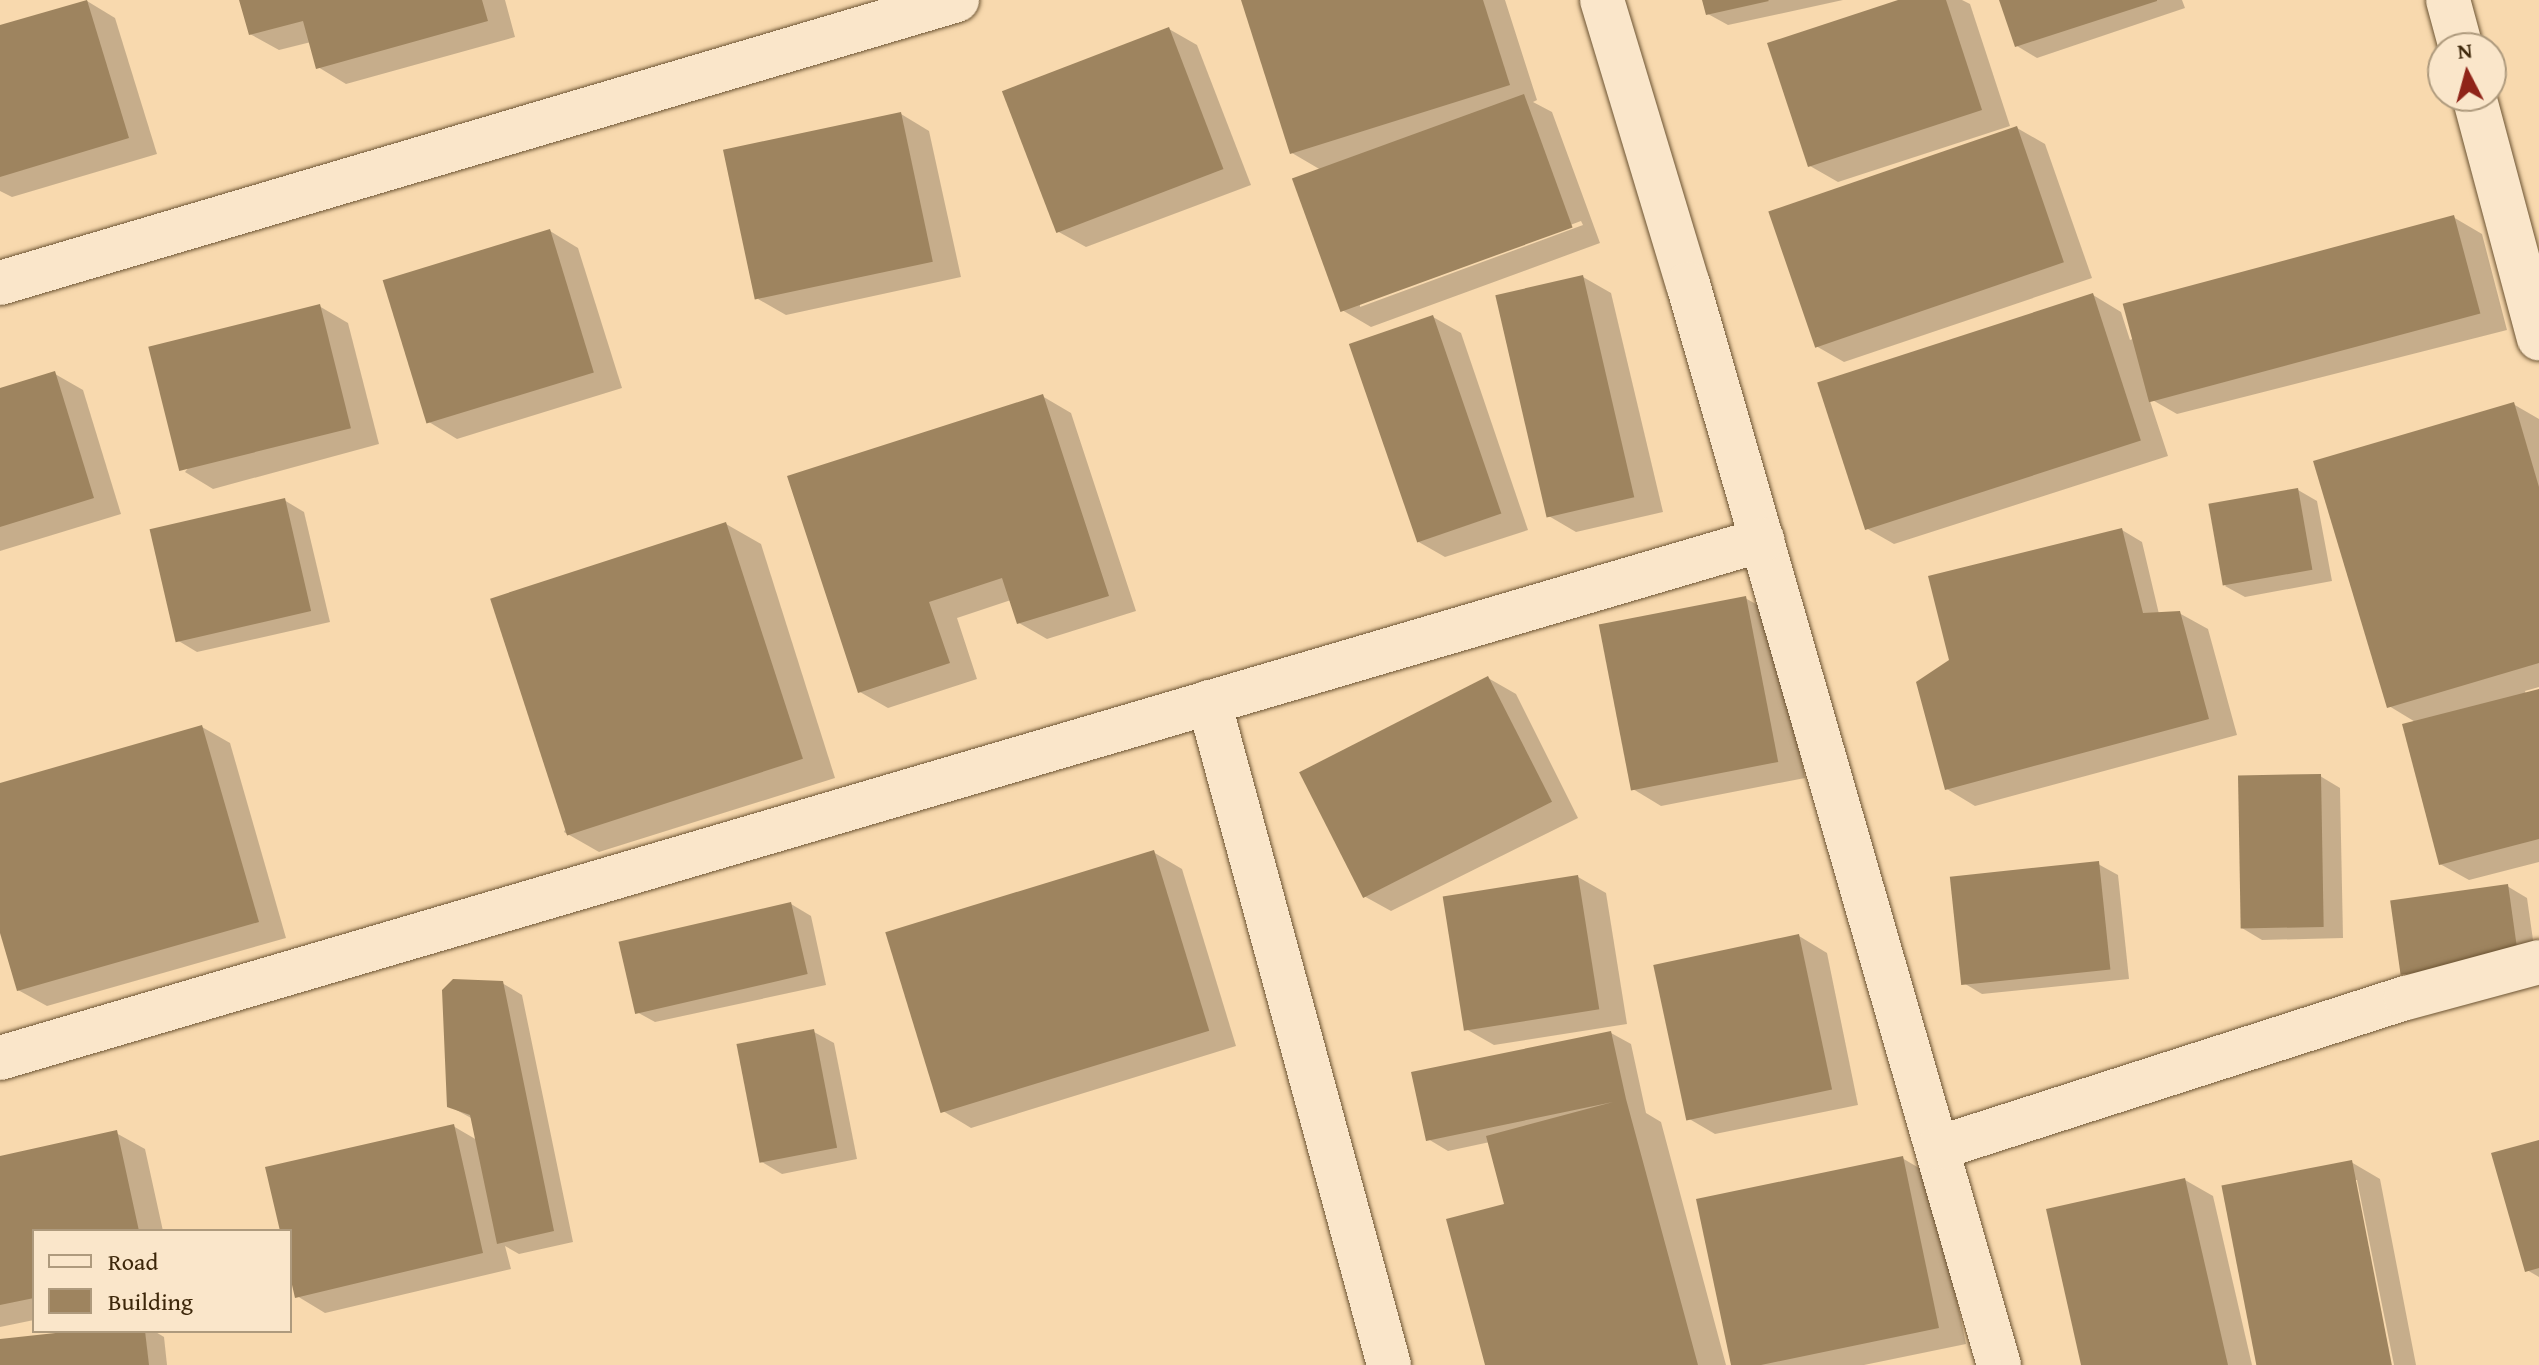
<!DOCTYPE html>
<style>
body{margin:0}
#map{position:relative;width:2539px;height:1365px;overflow:hidden;background:#f8d9ae;font-family:"Gentium Book Plus",serif}
div>[style]{position:absolute}
[style*='--x']{left:calc(var(--x)*1px);top:calc(var(--y)*1px);width:calc(var(--w)*1px);rotate:calc(var(--a)*1deg)}
.shadow>*{inset:0;background:#0003}
.building>*{inset:0;background:#9e845f;transform-origin:0 0}
.roads{filter:drop-shadow(0 0 2px #6c5433) drop-shadow(0 0 2px #6c5433)}
.minor>*{height:44px;margin:-22px;padding:0 22px;transform-origin:22px;border-radius:22px;background:#fae6ca}
span{translate:-50% -50%;white-space:nowrap;text-align:center;line-height:1.15;-webkit-text-stroke:6px #fae6ca;paint-order:stroke}
.legend{position:absolute;left:32px;top:1229px;width:260px;height:104px;box-sizing:border-box;background:#fae6ca;border:2px solid #ae9a7d;margin:0;padding:10px 14px;list-style:none;font-size:24px;color:#3d270a}
.legend li{display:flex;align-items:center;gap:16px;height:40px}
.legend b{width:40px;border:2px solid #ae9a7d}
.north{position:absolute;left:2427px;top:32px;width:80px;height:80px;box-sizing:border-box;background:#fae6ca;border:2px solid #ae9a7d;border-radius:50%;rotate:354deg;font-size:22px;font-weight:700;line-height:32px;text-align:center;color:#3d270a}
.north::after{content:'';display:block;margin:auto;width:28px;height:36px;background:#8f2418;clip-path:polygon(50% 0,100% 100%,50% 72%,0 100%)}
</style>
<div id="map">
<div class="shadow">
<i style="clip-path:polygon(241px 0,505px 0,515px 37px,346px 84px,318px 67px,311px 42px,279px 50px,250px 34px)"></i>
<i style="clip-path:polygon(evenodd,1243px 0,1505px 0,1537px 100px,1533px 102px,1552px 112px,1600px 243px,1371px 327px,1342px 310px,1321px 170px,1292px 153px,1243px 0,1581px 221px,1583px 225px,1360px 307px,1360px 303px,1581px 221px)"></i>
<i style="clip-path:polygon(1705px 0,1843px 0,1728px 25px,1708px 14px)"></i>
<i style="clip-path:polygon(1905px 0,1962px 0,1970px 4px,2010px 126px,1838px 182px,1810px 166px)"></i>
<i style="clip-path:polygon(2002px 0,2182px 0,2185px 8px,2037px 58px,2017px 46px)"></i>
<i style="clip-path:polygon(87px 1px,115px 18px,157px 154px,12px 197px,0 191px,0 27px)"></i>
<i style="clip-path:polygon(1169px 29px,1197px 45px,1251px 185px,1086px 247px,1057px 231px)"></i>
<i style="clip-path:polygon(901px 114px,929px 131px,961px 277px,786px 315px,758px 299px)"></i>
<i style="clip-path:polygon(2017px 128px,2045px 144px,2092px 278px,1844px 362px,1816px 346px)"></i>
<i style="clip-path:polygon(2453px 217px,2482px 234px,2507px 330px,2177px 414px,2149px 398px,2168px 456px,1894px 544px,1866px 528px,2093px 295px,2121px 312px,2130px 340px)"></i>
<i style="clip-path:polygon(550px 231px,578px 248px,622px 388px,457px 439px,429px 422px)"></i>
<i style="clip-path:polygon(1583px 277px,1611px 293px,1663px 512px,1576px 532px,1547px 515px)"></i>
<i style="clip-path:polygon(319px 306px,348px 323px,379px 444px,213px 489px,185px 472px)"></i>
<i style="clip-path:polygon(1433px 317px,1461px 333px,1528px 530px,1445px 557px,1417px 541px)"></i>
<i style="clip-path:polygon(55px 374px,83px 390px,121px 514px,0 551px,0 390px)"></i>
<i style="clip-path:polygon(1042px 396px,1071px 413px,1136px 611px,1047px 639px,1019px 623px,1011px 600px,957px 618px,977px 679px,888px 708px,860px 692px)"></i>
<i style="clip-path:polygon(2513px 404px,2539px 419px,2539px 687px,2525px 691px,2526px 694px,2539px 691px,2539px 862px,2469px 880px,2440px 864px,2417px 723px,2389px 706px)"></i>
<i style="clip-path:polygon(2298px 490px,2317px 501px,2332px 581px,2245px 597px,2225px 586px)"></i>
<i style="clip-path:polygon(284px 500px,304px 512px,330px 622px,197px 652px,177px 640px)"></i>
<i style="clip-path:polygon(726px 524px,761px 544px,835px 778px,599px 852px,564px 832px)"></i>
<i style="clip-path:polygon(2122px 530px,2142px 542px,2159px 614px,2179px 613px,2208px 629px,2237px 735px,1975px 806px,1947px 789px,1951px 661px)"></i>
<i style="clip-path:polygon(1745px 598px,1774px 614px,1805px 778px,1661px 806px,1633px 789px)"></i>
<i style="clip-path:polygon(1488px 678px,1516px 694px,1578px 818px,1391px 911px,1362px 895px)"></i>
<i style="clip-path:polygon(202px 727px,230px 743px,286px 938px,47px 1006px,18px 990px,0 926px,0 785px)"></i>
<i style="clip-path:polygon(2320px 776px,2340px 788px,2343px 938px,2262px 940px,2242px 928px)"></i>
<i style="clip-path:polygon(1153px 852px,1182px 869px,1236px 1046px,971px 1128px,943px 1111px)"></i>
<i style="clip-path:polygon(2098px 864px,2118px 875px,2129px 979px,1982px 994px,1962px 982px)"></i>
<i style="clip-path:polygon(1578px 877px,1606px 893px,1627px 1024px,1494px 1045px,1466px 1029px)"></i>
<i style="clip-path:polygon(2507px 886px,2527px 898px,2537px 968px,2422px 984px,2402px 972px)"></i>
<i style="clip-path:polygon(791px 904px,811px 916px,826px 985px,655px 1022px,635px 1011px)"></i>
<i style="clip-path:polygon(1799px 936px,1827px 953px,1858px 1105px,1715px 1134px,1686px 1117px)"></i>
<i style="clip-path:polygon(502px 983px,522px 995px,573px 1242px,519px 1254px,505px 1246px,511px 1269px,325px 1313px,297px 1296px,290px 1266px,290px 1231px,282px 1231px,453px 1126px,477px 1140px,473px 1119px,449px 1106px)"></i>
<i style="clip-path:polygon(814px 1032px,834px 1043px,857px 1159px,782px 1174px,762px 1162px)"></i>
<i style="clip-path:polygon(1611px 1033px,1631px 1044px,1646px 1113px,1661px 1122px,1726px 1365px,1487px 1365px,1506px 1205px,1490px 1142px,1448px 1151px,1428px 1139px)"></i>
<i style="clip-path:polygon(116px 1133px,145px 1149px,163px 1231px,34px 1231px,34px 1320px,0 1327px,0 1158px)"></i>
<i style="clip-path:polygon(2539px 1142px,2539px 1277px,2527px 1270px)"></i>
<i style="clip-path:polygon(1902px 1158px,1931px 1175px,1966px 1344px,1864px 1365px,1733px 1365px)"></i>
<i style="clip-path:polygon(2351px 1162px,2380px 1179px,2416px 1365px,2394px 1365px,2357px 1180px,2353px 1180px,2390px 1365px,2257px 1365px)"></i>
<i style="clip-path:polygon(2185px 1180px,2213px 1196px,2252px 1365px,2083px 1365px)"></i>
<i style="clip-path:polygon(92px 1331px,154px 1331px,164px 1337px,167px 1365px,0 1365px,0 1341px)"></i>
</div>
<div class="building">
<i style="clip-path:polygon(87px 0,129px 138px,0 177px,0 25px)"></i>
<i style="clip-path:polygon(239px 0,482px 0,488px 21px,316px 69px,303px 21px,249px 35px)"></i>
<i style="clip-path:polygon(1241px 0,1483px 0,1510px 85px,1290px 154px)"></i>
<i style="clip-path:polygon(1702px 0,1768px 0,1769px 1px,1706px 15px)"></i>
<i style="clip-path:polygon(1898px 0,1946px 0,1982px 110px,1808px 167px,1767px 43px)"></i>
<i style="clip-path:polygon(1999px 0,2157px 0,2157px 1px,2015px 47px)"></i>
<i style="left:1169px;top:27px;width:152px;height:179px;rotate:69deg"></i>
<i style="left:1524px;top:94px;width:142px;height:247px;rotate:70deg"></i>
<i style="left:901px;top:112px;width:153px;height:182px;rotate:78deg"></i>
<i style="left:2017px;top:126px;width:144px;height:263px;rotate:71deg"></i>
<i style="left:2454px;top:215px;width:102px;height:343px;rotate:75deg"></i>
<i style="left:550px;top:229px;width:150px;height:175px;rotate:73deg"></i>
<i style="left:1583px;top:275px;width:228px;height:90px;rotate:77deg"></i>
<i style="left:2093px;top:293px;width:155px;height:290px;rotate:72deg"></i>
<i style="left:320px;top:304px;width:128px;height:177px;rotate:76deg"></i>
<i style="left:1433px;top:315px;width:210px;height:89px;rotate:71deg"></i>
<i style="clip-path:polygon(55px 371px,94px 498px,0 527px,0 388px)"></i>
<i style="clip-path:polygon(1043px 394px,1109px 596px,1017px 624px,1002px 578px,929px 602px,950px 663px,858px 693px,787px 476px)"></i>
<i style="clip-path:polygon(2514px 402px,2539px 487px,2539px 663px,2387px 708px,2313px 461px)"></i>
<i style="left:2298px;top:488px;width:83px;height:91px;rotate:80deg"></i>
<i style="left:285px;top:498px;width:116px;height:139px;rotate:77deg"></i>
<i style="left:726px;top:522px;width:249px;height:248px;rotate:72deg"></i>
<i style="clip-path:polygon(2122px 528px,2143px 613px,2180px 611px,2209px 719px,1945px 790px,1916px 682px,1949px 660px,1928px 576px)"></i>
<i style="left:1746px;top:596px;width:169px;height:150px;rotate:79deg"></i>
<i style="left:1488px;top:676px;width:141px;height:212px;rotate:63deg"></i>
<i style="clip-path:polygon(2539px 689px,2539px 839px,2439px 865px,2402px 724px)"></i>
<i style="clip-path:polygon(202px 725px,259px 922px,17px 991px,0 933px,0 783px)"></i>
<i style="left:2321px;top:774px;width:153px;height:83px;rotate:89deg"></i>
<i style="left:1154px;top:850px;width:189px;height:281px;rotate:73deg"></i>
<i style="left:2099px;top:861px;width:109px;height:150px;rotate:84deg"></i>
<i style="left:1578px;top:875px;width:136px;height:137px;rotate:81deg"></i>
<i style="left:2508px;top:884px;width:75px;height:119px;rotate:82deg"></i>
<i style="left:791px;top:902px;width:74px;height:177px;rotate:77deg"></i>
<i style="left:1799px;top:934px;width:159px;height:149px;rotate:78deg"></i>
<i style="clip-path:polygon(453px 979px,503px 981px,554px 1231px,497px 1244px,470px 1115px,447px 1107px,442px 990px)"></i>
<i style="left:814px;top:1029px;width:121px;height:79px;rotate:79deg"></i>
<i style="clip-path:polygon(1611px 1031px,1626px 1099px,1698px 1365px,1485px 1365px,1446px 1219px,1504px 1204px,1486px 1136px,1613px 1102px,1426px 1141px,1411px 1072px)"></i>
<i style="clip-path:polygon(454px 1124px,483px 1253px,295px 1298px,290px 1276px,290px 1231px,280px 1231px,265px 1167px)"></i>
<i style="clip-path:polygon(117px 1130px,139px 1231px,34px 1231px,34px 1298px,0 1305px,0 1156px)"></i>
<i style="clip-path:polygon(2539px 1140px,2539px 1268px,2525px 1272px,2491px 1153px)"></i>
<i style="clip-path:polygon(1903px 1156px,1939px 1328px,1761px 1365px,1731px 1365px,1696px 1199px)"></i>
<i style="left:2352px;top:1160px;width:209px;height:133px;rotate:79deg"></i>
<i style="clip-path:polygon(2185px 1178px,2228px 1365px,2081px 1365px,2046px 1209px)"></i>
<i style="clip-path:polygon(74px 1331px,145px 1331px,149px 1365px,0 1365px,0 1339px)"></i>
</div>
<div class="roads">
<div class="minor">
<i style="--x:1602;--y:0;--w:297;--a:73.2"></i>
<i style="--x:1688;--y:284;--w:1125;--a:73.95"></i>
<i style="--x:2448;--y:0;--w:50;--a:74.8"></i>
<i style="--x:2474;--y:96;--w:251;--a:75"></i>
<i style="--x:0;--y:283;--w:998;--a:-16.47"></i>
<i style="--x:1209;--y:702;--w:687;--a:74.81"></i>
<i style="--x:0;--y:1058;--w:1837;--a:-16.38"></i>
<i style="--x:1938;--y:1148;--w:491;--a:-17.8"></i>
<i style="--x:2406;--y:998;--w:138;--a:-15.1"></i>
</div>
</div>
<ul class="legend">
<li><b style="height:10px;background:#fae6ca"></b>Road</li>
<li><b style="height:22px;background:#9e845f"></b>Building</li>
</ul>
<div class="north">N</div>
</div>
